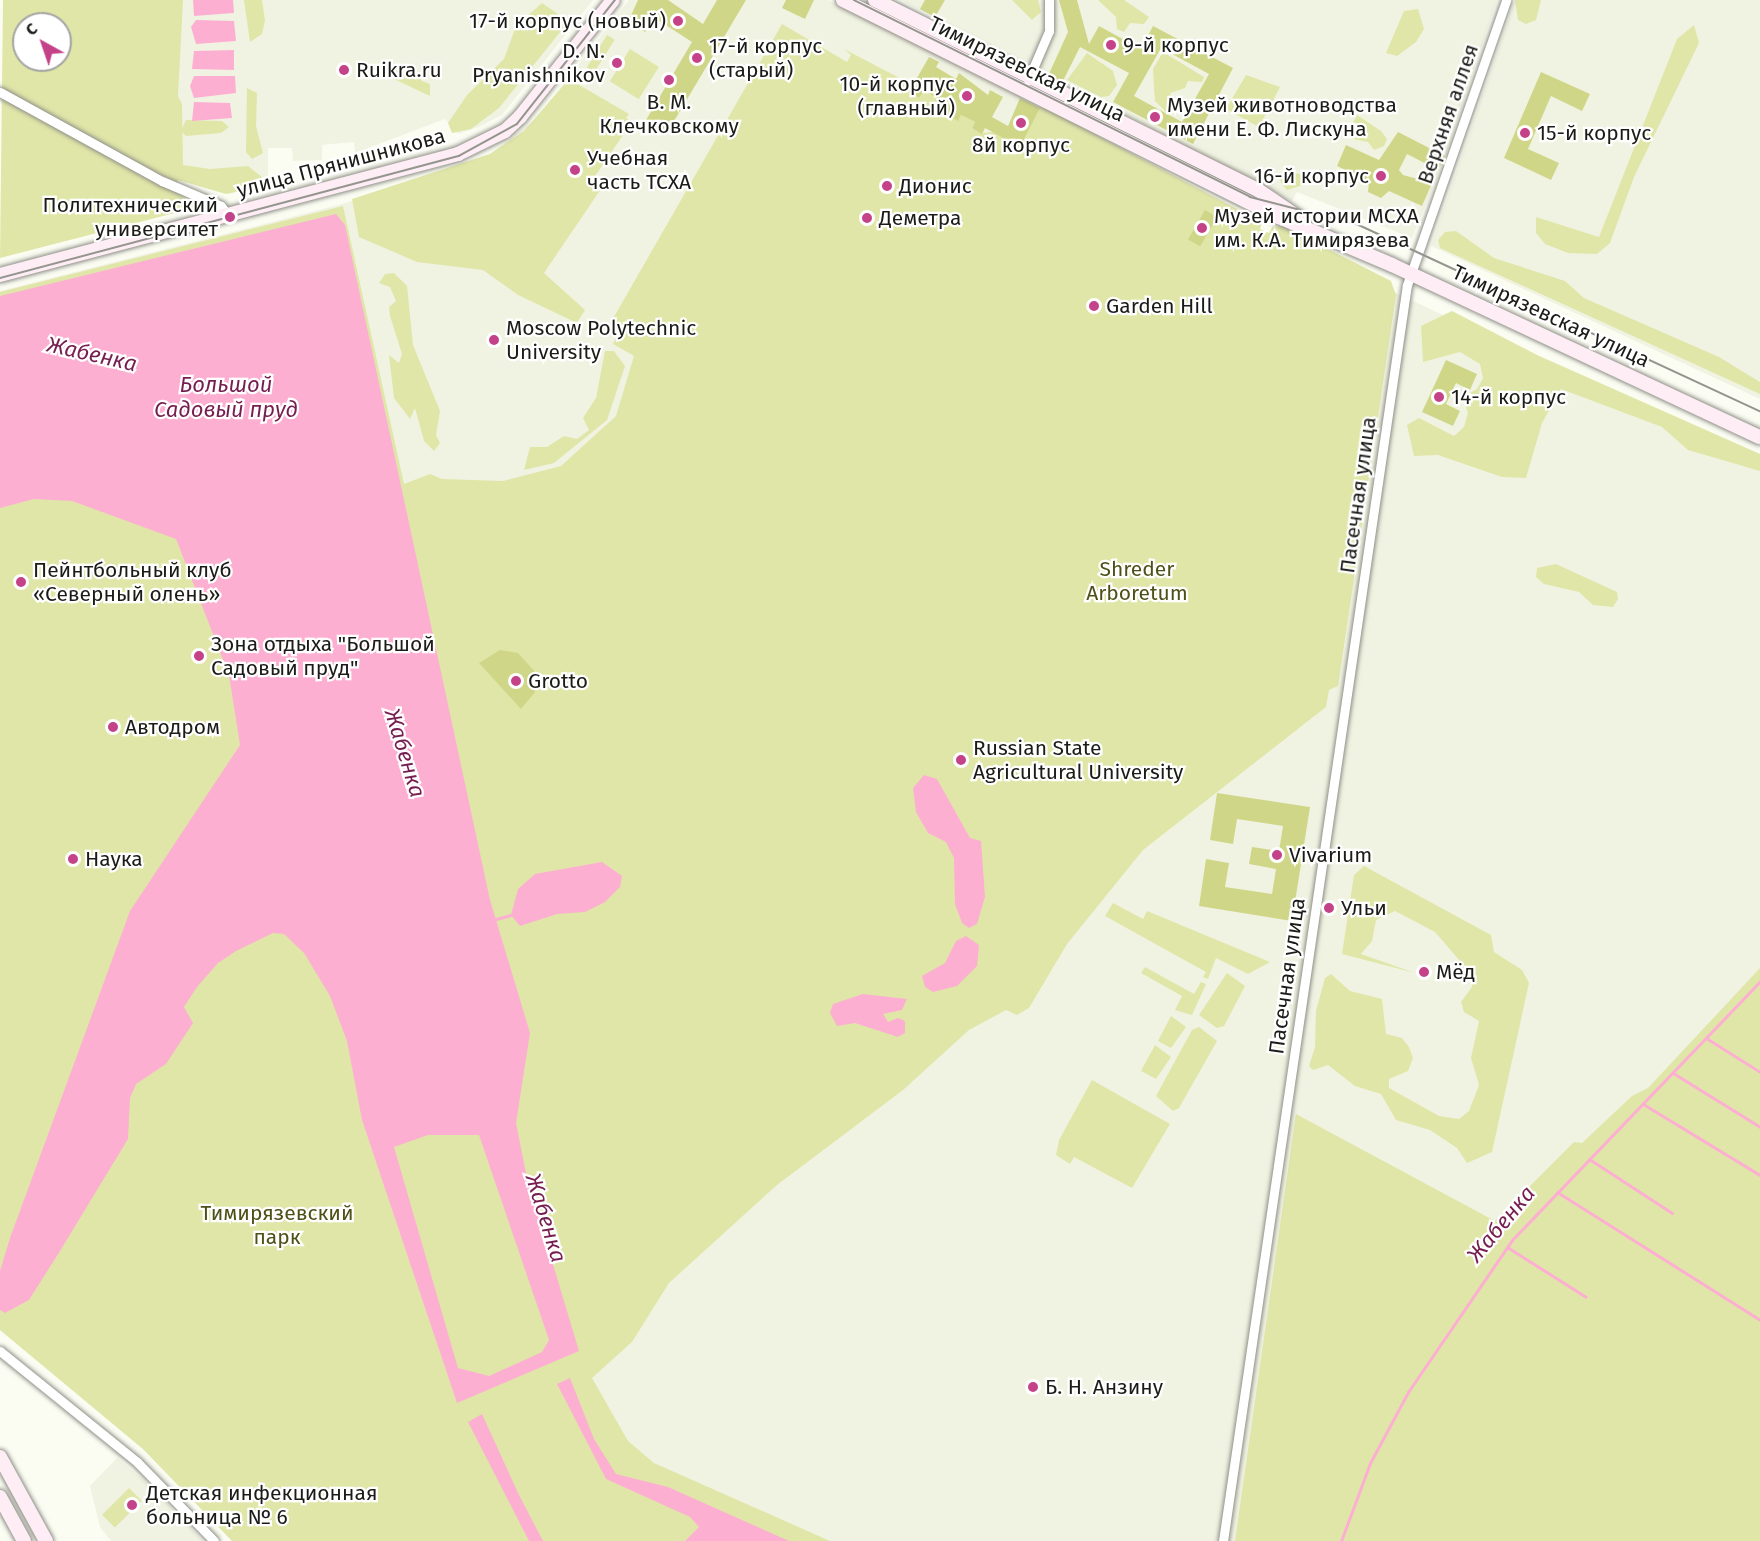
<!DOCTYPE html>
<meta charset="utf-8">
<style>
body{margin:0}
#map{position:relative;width:1760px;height:1541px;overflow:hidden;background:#fbfdf3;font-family:"Fira Sans",sans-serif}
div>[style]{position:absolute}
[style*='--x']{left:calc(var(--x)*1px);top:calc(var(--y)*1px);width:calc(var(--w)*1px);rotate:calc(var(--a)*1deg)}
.built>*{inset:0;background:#f1f3e2}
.green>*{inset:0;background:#e0e6a8;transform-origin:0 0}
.water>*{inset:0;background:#fdafd2}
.stream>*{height:3px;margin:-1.5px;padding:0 1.5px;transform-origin:1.5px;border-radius:1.5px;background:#fdafd2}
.building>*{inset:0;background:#d0d687;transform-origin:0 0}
.roads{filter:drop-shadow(0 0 2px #8f9088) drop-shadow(0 0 2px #8f9088)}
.street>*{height:9px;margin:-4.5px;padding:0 4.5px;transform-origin:4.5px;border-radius:4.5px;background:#fff}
.secondary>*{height:14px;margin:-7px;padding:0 7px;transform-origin:7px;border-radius:7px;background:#feedf4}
.tram>*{height:1.5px;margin:-0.75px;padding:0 0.75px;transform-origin:0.75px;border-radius:0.75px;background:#93958e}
.dots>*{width:16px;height:16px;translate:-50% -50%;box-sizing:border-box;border:3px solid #fff;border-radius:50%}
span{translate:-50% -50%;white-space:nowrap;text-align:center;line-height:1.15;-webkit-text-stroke:4.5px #fff;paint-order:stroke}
.poi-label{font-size:21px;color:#1b1c18}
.right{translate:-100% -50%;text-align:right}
.left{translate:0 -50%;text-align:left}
.street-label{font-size:21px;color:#1b1c18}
.park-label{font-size:21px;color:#4e5117}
.water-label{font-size:22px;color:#761e4f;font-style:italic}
.north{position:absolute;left:12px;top:12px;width:60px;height:60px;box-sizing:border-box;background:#fff;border:2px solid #a4a4a3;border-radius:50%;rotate:320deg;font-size:16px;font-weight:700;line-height:24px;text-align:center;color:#1b1c18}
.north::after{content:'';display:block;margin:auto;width:21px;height:27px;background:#c44288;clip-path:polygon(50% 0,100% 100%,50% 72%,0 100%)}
</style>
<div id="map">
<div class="built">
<i style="clip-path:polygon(178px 0,593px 0,502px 115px,479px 127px,458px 134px,445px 119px,355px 153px,354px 142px,322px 145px,322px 160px,293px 161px,292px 148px,268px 148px,268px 182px,229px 194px,178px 173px)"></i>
<i style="clip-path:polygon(629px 0,828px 0,1041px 105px,1262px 222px,1260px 229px,1760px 464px,1760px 1541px,232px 1541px,143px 1449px,0 1330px,0 291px,342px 204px,490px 154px,537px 118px)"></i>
<i style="clip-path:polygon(901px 0,1497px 0,1445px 157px,1412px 238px,1297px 192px,1292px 201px,1063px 82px,1060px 86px,1045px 82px,1048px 75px)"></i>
<i style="clip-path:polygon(1515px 0,1760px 0,1760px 399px,1431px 246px)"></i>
<i style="clip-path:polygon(117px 1458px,149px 1485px,203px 1541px,111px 1541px,100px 1527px,90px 1486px)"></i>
</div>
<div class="green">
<i style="clip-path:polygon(evenodd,3px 0,183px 0,178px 96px,182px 104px,183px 165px,210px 169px,248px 166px,262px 177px,263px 186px,226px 194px,178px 180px,177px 192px,198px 207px,0 258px,3px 0,24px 24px,60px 24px,60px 60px,24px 60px,24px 24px)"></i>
<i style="clip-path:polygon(244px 0,262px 0,265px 20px,262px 34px,250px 42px)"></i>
<i style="clip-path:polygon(1012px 0,1038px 0,1041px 12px,1032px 20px)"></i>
<i style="clip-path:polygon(1098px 0,1124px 0,1149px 17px,1144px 24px,1130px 23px,1124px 32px,1117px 29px,1116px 17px)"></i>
<i style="clip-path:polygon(1515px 0,1541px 0,1536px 20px,1526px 24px,1518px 20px)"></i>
<i style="clip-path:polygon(542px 3px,558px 14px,565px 26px,499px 108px,471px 129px,452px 133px,448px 123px,467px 95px,504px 59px,516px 26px)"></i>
<i style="clip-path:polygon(1418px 9px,1424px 29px,1416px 42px,1397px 56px,1386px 53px,1404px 11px)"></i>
<i style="clip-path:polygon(782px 24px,847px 62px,851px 55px,844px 49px,913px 85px,909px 93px,919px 98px,924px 91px,937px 98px,933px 107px,958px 120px,961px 115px,975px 122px,972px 128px,982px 133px,993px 132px,1019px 146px,1041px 106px,1262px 222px,1260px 229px,1269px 233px,1272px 227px,1283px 226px,1391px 281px,1396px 295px,1338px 686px,1329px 690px,1326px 707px,1143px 850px,1067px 944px,1029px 1008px,1017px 1015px,1006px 1010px,969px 1030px,903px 1090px,777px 1185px,669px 1283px,632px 1342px,592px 1378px,628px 1441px,654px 1463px,830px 1541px,232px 1541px,143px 1449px,0 1330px,0 292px,343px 206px,404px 484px,430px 474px,442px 479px,503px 481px,561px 466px,616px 416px,634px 356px,613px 344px,617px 335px,607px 329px)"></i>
<i style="clip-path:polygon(1694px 25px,1699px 43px,1634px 177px,1610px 243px,1597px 254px,1568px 253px,1545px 244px,1536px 233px,1536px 217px,1599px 237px,1677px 39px)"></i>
<i style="left:607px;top:35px;width:9px;height:38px;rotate:32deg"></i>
<i style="left:630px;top:49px;width:34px;height:38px;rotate:32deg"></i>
<i style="clip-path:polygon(1163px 52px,1204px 77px,1202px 82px,1188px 81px,1185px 88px,1170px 93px,1173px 103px,1166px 112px,1155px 101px,1154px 89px,1153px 69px)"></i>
<i style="clip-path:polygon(1087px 53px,1113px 71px,1117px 85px,1109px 96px,1101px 97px,1067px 80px)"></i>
<i style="clip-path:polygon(399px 66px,412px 67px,422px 81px,430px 84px,430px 96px,394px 79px,389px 74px)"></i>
<i style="clip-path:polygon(1246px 75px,1280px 87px,1259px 127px,1226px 109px)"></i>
<i style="clip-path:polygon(569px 79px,629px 114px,626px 118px,632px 122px,595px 176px,605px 183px,544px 273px,585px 310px,577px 323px,518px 295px,483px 270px,417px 262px,359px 237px,352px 199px,490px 154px,524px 131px)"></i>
<i style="clip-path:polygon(247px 88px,257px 93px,256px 126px,263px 153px,252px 159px,246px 152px)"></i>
<i style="clip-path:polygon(1357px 115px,1381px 131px,1387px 139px,1384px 146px,1374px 150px,1368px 142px,1353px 139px,1348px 132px)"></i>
<i style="clip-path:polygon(186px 120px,222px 121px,229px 127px,221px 133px,186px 136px,181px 131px)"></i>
<i style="clip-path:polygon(1288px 172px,1306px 175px,1303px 185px,1287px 190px,1283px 186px,1278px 176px)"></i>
<i style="clip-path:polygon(1456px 231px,1494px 258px,1565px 281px,1584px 298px,1719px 357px,1760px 382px,1760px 394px,1440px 248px,1438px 240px,1445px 232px)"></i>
<i style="clip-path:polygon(394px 273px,407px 286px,413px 345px,440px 411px,436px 435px,440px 443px,434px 451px,424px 441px,415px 408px,410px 419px,394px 398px,389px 355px,399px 363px,402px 354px,390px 316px,389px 307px,396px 301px,390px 287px,379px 283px,385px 274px)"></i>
<i style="clip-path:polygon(1452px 311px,1537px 355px,1760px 454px,1760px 471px,1688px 450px,1662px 427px,1561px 389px,1542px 423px,1526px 478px,1502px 477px,1438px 455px,1414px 456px,1407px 425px,1419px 418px,1454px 436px,1464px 427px,1468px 413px,1463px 397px,1477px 389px,1483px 378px,1480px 364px,1460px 352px,1423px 362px,1421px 326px)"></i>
<i style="clip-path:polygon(605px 351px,614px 351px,625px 366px,607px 420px,554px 463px,524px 470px,530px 447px,547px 447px,564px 436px,577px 439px,589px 430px,583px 418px,596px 398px)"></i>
<i style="clip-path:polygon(1556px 564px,1617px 592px,1618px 599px,1613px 607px,1593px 605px,1579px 592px,1544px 584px,1536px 577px,1537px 568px)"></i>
<i style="clip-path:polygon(1364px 866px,1491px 935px,1494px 952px,1522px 970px,1529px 983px,1492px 1152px,1467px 1163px,1457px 1148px,1430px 1130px,1396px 1120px,1381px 1094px,1355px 1086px,1328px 1065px,1313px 1070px,1309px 1066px,1315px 1047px,1316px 1011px,1325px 978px,1331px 974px,1350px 991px,1382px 999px,1386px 1034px,1402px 1038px,1409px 1047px,1413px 1058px,1408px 1071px,1389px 1079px,1389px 1088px,1439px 1116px,1459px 1119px,1469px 1111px,1479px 1085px,1471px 1058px,1479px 1021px,1464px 1012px,1461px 1002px,1472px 987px,1473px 976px,1435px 932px,1395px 911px,1376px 920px,1372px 941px,1361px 954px,1415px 973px,1342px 954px,1354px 875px)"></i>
<i style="clip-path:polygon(1113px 903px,1143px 919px,1147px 911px,1270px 962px,1248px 974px,1216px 958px,1208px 979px,1203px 977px,1206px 972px,1105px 916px)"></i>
<i style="clip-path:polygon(1145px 967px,1194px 994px,1201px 982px,1206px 984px,1192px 1015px,1175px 1010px,1182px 996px,1141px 973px)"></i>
<i style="clip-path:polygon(1760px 968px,1760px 1541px,1235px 1541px,1296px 1114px,1495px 1221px,1574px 1142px,1582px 1143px,1632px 1096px,1648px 1088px)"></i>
<i style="clip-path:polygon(1227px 973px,1245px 986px,1224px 1026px,1217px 1028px,1199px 1015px)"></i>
<i style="clip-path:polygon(1171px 1016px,1186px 1027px,1171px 1048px,1158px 1041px)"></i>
<i style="clip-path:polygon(1199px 1027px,1217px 1041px,1179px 1108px,1173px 1111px,1156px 1096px,1192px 1030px)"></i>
<i style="clip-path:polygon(1155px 1045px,1171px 1057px,1156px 1079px,1141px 1071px)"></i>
<i style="clip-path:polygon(1092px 1080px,1170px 1124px,1132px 1188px,1074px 1157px,1070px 1164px,1056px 1155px,1059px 1140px)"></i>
<i style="left:129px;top:1488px;width:18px;height:38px;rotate:45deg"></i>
</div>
<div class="water">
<i style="clip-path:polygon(193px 0,233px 0,234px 13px,194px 16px)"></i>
<i style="clip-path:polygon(196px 20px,234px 21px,236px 41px,196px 44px,191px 27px)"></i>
<i style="clip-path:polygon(234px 50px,234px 70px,192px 69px,194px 51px)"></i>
<i style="clip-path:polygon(194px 76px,235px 76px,236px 93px,194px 98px,190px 86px)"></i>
<i style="clip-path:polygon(194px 102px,230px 103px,232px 118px,192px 121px)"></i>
<i style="clip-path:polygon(evenodd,336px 214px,345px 225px,490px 900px,530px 1033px,516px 1123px,527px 1178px,579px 1351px,457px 1403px,362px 1120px,347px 1041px,330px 996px,304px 953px,284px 934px,273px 933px,236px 951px,218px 963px,197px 987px,184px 1007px,193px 1023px,166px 1064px,136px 1084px,130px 1098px,128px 1139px,60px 1251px,29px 1300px,5px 1313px,0 1310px,0 1271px,10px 1238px,130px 911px,240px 745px,229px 675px,176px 539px,72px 501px,34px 499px,0 508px,0 296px,336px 214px,428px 1135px,479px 1135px,549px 1340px,542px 1352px,489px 1376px,458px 1368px,394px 1147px,428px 1135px)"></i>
<i style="clip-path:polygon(924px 775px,937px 779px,970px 838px,981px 841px,985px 897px,977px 924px,969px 928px,962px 923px,955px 904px,954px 858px,946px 842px,928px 833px,916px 812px,913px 788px)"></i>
<i style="clip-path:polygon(602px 862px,622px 876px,620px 887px,605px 902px,585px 912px,557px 914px,520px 926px,511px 915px,518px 889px,535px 874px)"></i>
<i style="clip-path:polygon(966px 936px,979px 945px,977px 966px,957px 986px,933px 992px,925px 987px,922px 976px,945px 963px,956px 941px)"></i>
<i style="clip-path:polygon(863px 994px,907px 999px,902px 1010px,883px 1014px,888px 1022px,898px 1018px,905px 1021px,905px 1033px,898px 1037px,855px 1023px,837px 1026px,830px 1013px,833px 1004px)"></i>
<i style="clip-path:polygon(570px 1378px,594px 1439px,616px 1474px,668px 1487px,789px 1541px,685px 1541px,699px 1527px,690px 1517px,606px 1479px,557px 1384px)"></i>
<i style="clip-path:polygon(482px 1414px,519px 1495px,543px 1541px,529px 1541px,468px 1422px)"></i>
</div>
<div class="stream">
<i style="--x:496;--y:919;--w:16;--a:-15"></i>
<i style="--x:1706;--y:1038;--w:64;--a:32.2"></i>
<i style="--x:1673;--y:1073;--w:102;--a:31.8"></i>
<i style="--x:1643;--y:1104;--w:137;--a:31.3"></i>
<i style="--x:1589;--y:1159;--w:99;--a:33"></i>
<i style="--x:1557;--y:1192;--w:240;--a:32.2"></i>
<i style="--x:1507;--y:1247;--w:93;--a:32.3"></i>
<i style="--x:1341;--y:1541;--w:83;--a:-69.6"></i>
<i style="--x:1370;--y:1463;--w:81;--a:-61.8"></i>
<i style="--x:1408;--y:1392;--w:184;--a:-55.6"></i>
<i style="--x:1512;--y:1240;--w:359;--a:-46.2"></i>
</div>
<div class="building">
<i style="clip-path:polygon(638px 0,668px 0,703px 24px,717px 0,746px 0,667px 133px,646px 120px,692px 42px,655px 18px,645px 32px,628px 22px)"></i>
<i style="clip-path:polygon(786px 0,814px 0,805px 19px,782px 8px)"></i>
<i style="clip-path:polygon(925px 0,945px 0,935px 17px,920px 9px)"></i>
<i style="clip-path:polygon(evenodd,1059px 0,1077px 0,1089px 44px,1099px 26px,1141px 49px,1153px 26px,1233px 68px,1193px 144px,1113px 102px,1129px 73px,1080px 47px,1062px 83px,1048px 76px,1068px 32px,1059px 0,1161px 48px,1209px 74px,1182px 122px,1134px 96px,1161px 48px)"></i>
<i style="clip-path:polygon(929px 57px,939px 62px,936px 67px,956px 79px,959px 73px,988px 95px,990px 90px,1003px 97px,992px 117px,1008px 126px,1020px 98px,1040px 108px,1020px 147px,985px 128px,982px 134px,972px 128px,975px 122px,961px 115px,958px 121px,932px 106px,937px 98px,924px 91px,919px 98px,909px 92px)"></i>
<i style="clip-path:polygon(1541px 72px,1590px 94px,1582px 111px,1551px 96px,1528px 149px,1559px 163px,1551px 180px,1504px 158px)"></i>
<i style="clip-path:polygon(1398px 132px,1445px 156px,1438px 170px,1407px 154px,1399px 170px,1403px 175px,1432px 183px,1422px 206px,1389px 191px,1381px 198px,1368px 192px,1369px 181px,1337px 166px,1346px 145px,1379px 160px)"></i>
<i style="left:1205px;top:210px;width:14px;height:34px;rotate:30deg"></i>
<i style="clip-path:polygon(1446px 360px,1477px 374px,1470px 390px,1456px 383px,1446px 404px,1460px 411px,1453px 426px,1422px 412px)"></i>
<i style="clip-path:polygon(500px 650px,518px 653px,537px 674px,535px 692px,521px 709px,479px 663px)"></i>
<i style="clip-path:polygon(1217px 793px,1310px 807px,1292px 921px,1199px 906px,1206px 859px,1229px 863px,1225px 887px,1272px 894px,1276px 869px,1249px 864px,1252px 847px,1279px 851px,1283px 826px,1237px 819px,1233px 844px,1210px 840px)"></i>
</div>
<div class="roads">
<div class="street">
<i style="--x:1028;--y:80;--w:53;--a:-66.8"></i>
<i style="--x:1049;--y:31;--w:31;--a:-90"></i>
<i style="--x:0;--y:92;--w:185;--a:28.8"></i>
<i style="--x:162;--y:181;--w:64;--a:23"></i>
<i style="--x:221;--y:206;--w:11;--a:52"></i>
<i style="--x:0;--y:1351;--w:176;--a:39"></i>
<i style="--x:137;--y:1462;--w:110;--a:45.7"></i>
<i style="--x:1223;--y:1541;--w:1269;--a:-81.67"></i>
<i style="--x:1407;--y:285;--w:302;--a:-70.8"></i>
</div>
<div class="secondary">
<i style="--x:843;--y:0;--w:487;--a:26.5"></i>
<i style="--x:1279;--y:217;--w:123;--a:23"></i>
<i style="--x:1392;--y:265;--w:406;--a:25.1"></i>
<i style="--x:875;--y:0;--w:428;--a:26.4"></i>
<i style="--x:1258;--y:190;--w:53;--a:34.3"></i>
<i style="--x:0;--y:275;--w:474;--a:-14.8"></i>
<i style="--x:458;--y:154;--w:52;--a:-26.1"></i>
<i style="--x:505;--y:131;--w:21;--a:-43"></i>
<i style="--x:520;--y:117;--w:149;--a:-51.5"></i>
<i style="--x:0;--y:1457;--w:96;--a:61.3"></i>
<i style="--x:0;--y:1497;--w:50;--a:61.4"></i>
</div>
</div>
<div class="tram">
<i style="--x:854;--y:0;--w:442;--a:26.4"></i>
<i style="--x:1250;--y:197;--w:113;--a:14.4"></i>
<i style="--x:1359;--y:225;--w:442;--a:24.9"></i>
<i style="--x:0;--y:278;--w:475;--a:-14.9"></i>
<i style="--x:459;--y:156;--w:66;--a:-28.9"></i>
<i style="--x:517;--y:124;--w:158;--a:-51.7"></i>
</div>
<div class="dots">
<i style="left:678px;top:21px;background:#c44288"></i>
<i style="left:1111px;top:45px;background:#c44288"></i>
<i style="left:697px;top:58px;background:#c44288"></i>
<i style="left:617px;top:63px;background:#c44288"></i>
<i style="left:344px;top:70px;background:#c44288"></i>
<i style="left:669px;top:80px;background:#c44288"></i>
<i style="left:967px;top:96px;background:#c44288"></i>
<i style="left:1155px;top:117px;background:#c44288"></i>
<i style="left:1021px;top:123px;background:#c44288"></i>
<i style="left:1525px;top:133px;background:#c44288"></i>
<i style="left:575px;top:170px;background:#c44288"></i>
<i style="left:1381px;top:176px;background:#c44288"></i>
<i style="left:887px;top:186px;background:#c44288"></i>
<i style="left:230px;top:217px;background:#c44288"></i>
<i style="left:867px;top:218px;background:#c44288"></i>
<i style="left:1202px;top:228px;background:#c44288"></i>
<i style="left:1094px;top:306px;background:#c44288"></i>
<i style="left:494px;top:340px;background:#c44288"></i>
<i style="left:1439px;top:397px;background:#c44288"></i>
<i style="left:21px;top:582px;background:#c44288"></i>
<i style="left:199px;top:656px;background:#c44288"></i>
<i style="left:516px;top:681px;background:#c44288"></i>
<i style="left:113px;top:727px;background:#c44288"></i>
<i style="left:961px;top:760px;background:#c44288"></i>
<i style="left:1277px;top:855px;background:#c44288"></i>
<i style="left:73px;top:859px;background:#c44288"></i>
<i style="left:1329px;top:908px;background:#c44288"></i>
<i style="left:1424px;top:972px;background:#c44288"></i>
<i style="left:1033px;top:1387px;background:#c44288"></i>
<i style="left:132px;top:1505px;background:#c44288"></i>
</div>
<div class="poi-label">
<span class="right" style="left:666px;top:21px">17-й корпус (новый)</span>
<span class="left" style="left:1123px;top:45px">9-й корпус</span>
<span class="left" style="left:709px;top:58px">17-й корпус<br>(старый)</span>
<span class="right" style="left:605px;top:63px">D. N.<br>Pryanishnikov</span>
<span class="left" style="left:356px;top:70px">Ruikra.ru</span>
<span class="right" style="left:955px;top:96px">10-й корпус<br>(главный)</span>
<span style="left:669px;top:114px">В. М.<br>Клечковскому</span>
<span class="left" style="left:1167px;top:117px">Музей животноводства<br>имени Е. Ф. Лискуна</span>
<span class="left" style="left:1537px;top:133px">15-й корпус</span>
<span style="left:1021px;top:145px">8й корпус</span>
<span class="left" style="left:587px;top:170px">Учебная<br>часть ТСХА</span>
<span class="right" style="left:1369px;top:176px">16-й корпус</span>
<span class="left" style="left:899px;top:186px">Дионис</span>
<span class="right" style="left:218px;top:217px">Политехнический<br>университет</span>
<span class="left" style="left:1214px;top:228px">Музей истории МСХА<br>им. К.А. Тимирязева</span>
<span class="left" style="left:879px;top:218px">Деметра</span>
<span class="left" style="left:1106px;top:306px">Garden Hill</span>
<span class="left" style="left:506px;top:340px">Moscow Polytechnic<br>University</span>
<span class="left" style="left:1451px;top:397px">14-й корпус</span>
<span class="left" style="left:33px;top:582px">Пейнтбольный клуб<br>«Северный олень»</span>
<span class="left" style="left:211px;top:656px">Зона отдыха "Большой<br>Садовый пруд"</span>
<span class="left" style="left:528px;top:681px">Grotto</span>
<span class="left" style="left:125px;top:727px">Автодром</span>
<span class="left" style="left:973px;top:760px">Russian State<br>Agricultural University</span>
<span class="left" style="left:1289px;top:855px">Vivarium</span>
<span class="left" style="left:85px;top:859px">Наука</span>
<span class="left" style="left:1341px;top:908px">Ульи</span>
<span class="left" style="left:1436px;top:972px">Мёд</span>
<span class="left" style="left:1045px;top:1387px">Б. Н. Анзину</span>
<span class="left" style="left:146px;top:1505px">Детская инфекционная<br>больница № 6</span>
</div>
<div class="street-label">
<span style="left:1027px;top:69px;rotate:26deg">Тимирязевская улица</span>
<span style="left:1448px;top:114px;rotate:-71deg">Верхняя аллея</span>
<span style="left:341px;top:163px;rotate:-15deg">улица Прянишникова</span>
<span style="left:1551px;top:316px;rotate:25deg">Тимирязевская улица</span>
<span style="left:1358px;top:495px;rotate:-82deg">Пасечная улица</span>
<span style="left:1287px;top:976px;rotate:-82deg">Пасечная улица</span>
</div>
<div class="park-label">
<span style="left:1137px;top:581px">Shreder<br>Arboretum</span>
<span style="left:277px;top:1225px">Тимирязевский<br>парк</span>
</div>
<div class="water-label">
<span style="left:92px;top:354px;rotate:13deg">Жабенка</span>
<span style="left:226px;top:397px">Большой<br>Садовый пруд</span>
<span style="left:405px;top:753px;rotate:73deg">Жабенка</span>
<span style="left:546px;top:1218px;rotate:73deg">Жабенка</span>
<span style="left:1501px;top:1224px;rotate:-50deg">Жабенка</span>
</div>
<div class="north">С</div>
</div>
